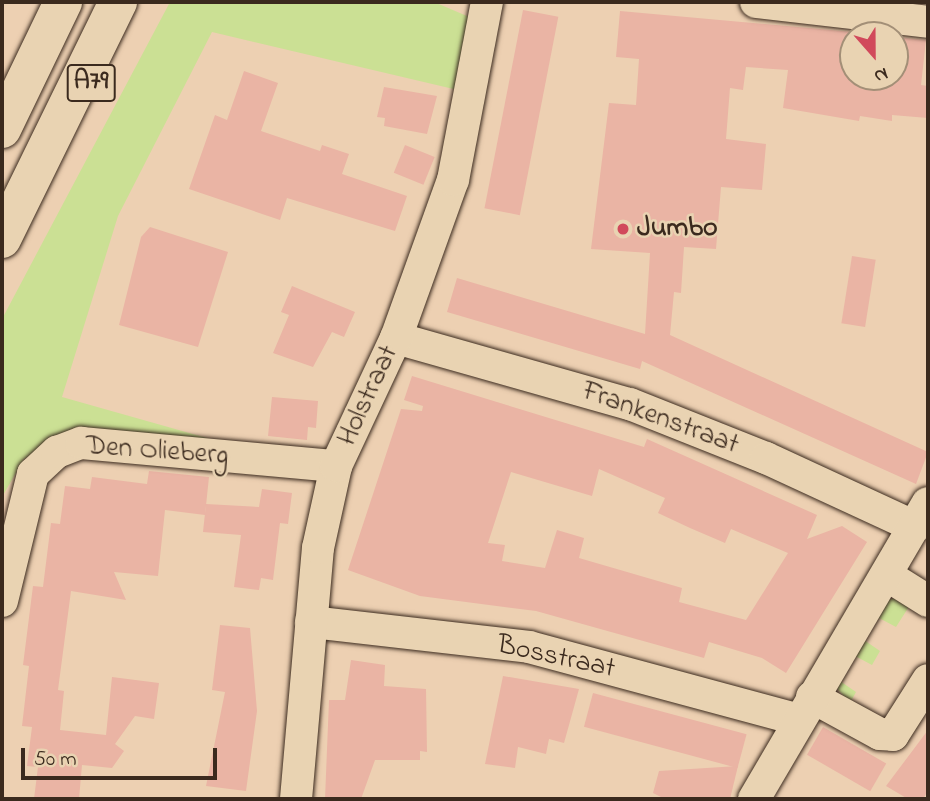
<!DOCTYPE html>
<style>
body{margin:0}
#map{position:relative;width:930px;height:801px;overflow:hidden;background:#edd0b2;font-family:"Indie Flower",sans-serif}
div>[style]{position:absolute}
[style*='--x']{left:calc(var(--x)*1px);top:calc(var(--y)*1px);width:calc(var(--w)*1px);rotate:calc(var(--a)*1deg)}
.green>*{inset:0;background:#cbe094}
.building>*{inset:0;background:#eab4a4;transform-origin:0 0}
.roads{filter:drop-shadow(0 0 2px #3b2a1e) drop-shadow(0 0 2px #3b2a1e)}
.street>*{height:32px;margin:-16px;padding:0 16px;transform-origin:16px;border-radius:16px;background:#e9d3b2}
.highway>*{height:38px;margin:-19px;padding:0 19px;transform-origin:19px;border-radius:19px;background:#e9d3b2}
.dots>*{width:19px;height:19px;translate:-50% -50%;box-sizing:border-box;border:4px solid #e9d3b2;border-radius:50%}
span{translate:-50% -50%;white-space:nowrap;text-align:center;line-height:1.15;-webkit-text-stroke:5px #e9d3b2;paint-order:stroke}
.shield-label span{padding:2px 5px;background:#e9d3b2;border:2px solid;border-radius:5px;-webkit-text-stroke-width:0}
.shield-label{font-size:26px;color:#3b2a1e;font-weight:700}
.poi-label{font-size:28px;color:#3b2a1e;font-weight:700}
.left{translate:0 -50%;text-align:left}
.street-label{font-size:28px;color:#3b2a1e}
.frame{position:absolute;inset:0;border:4px solid #3b2a1e;pointer-events:none}
.north{position:absolute;left:839px;top:21px;width:70px;height:70px;box-sizing:border-box;background:#e9d3b2;border:2px solid #a38f77;border-radius:50%;rotate:159deg;font-size:19px;font-weight:700;line-height:28px;text-align:center;color:#3b2a1e}
.north::after{content:'';display:block;margin:auto;width:24px;height:32px;background:#d1495b;clip-path:polygon(50% 0,100% 100%,50% 72%,0 100%)}
.scale{position:absolute;left:21px;top:748px;width:196px;height:32px;box-sizing:border-box;border:4px solid #3b2a1e;border-top:0;padding-left:9px;font-size:21px;line-height:24px;white-space:nowrap;color:#3b2a1e;-webkit-text-stroke:5px #e9d3b2;paint-order:stroke}
</style>
<div id="map">
<div class="green">
<i style="clip-path:polygon(170px 2px,434px 2px,474px 19px,462px 91px,212px 32px,118px 216px,62px 397px,214px 440px,54px 442px,24px 459px,2px 497px,2px 319px)"></i>
<i style="clip-path:polygon(894px 598px,910px 605px,896px 627px,879px 618px,864px 640px,880px 651px,872px 665px,855px 656px,840px 681px,856px 692px,850px 703px,834px 685px,888px 600px)"></i>
</div>
<div class="building">
<i style="left:523px;top:10px;width:36px;height:202px;rotate:11deg"></i>
<i style="clip-path:polygon(620px 11px,853px 32px,853px 77px,895px 77px,895px 37px,926px 40px,921px 85px,928px 86px,928px 118px,892px 115px,892px 121px,860px 116px,859px 121px,783px 108px,788px 70px,746px 67px,743px 90px,730px 88px,726px 139px,766px 144px,762px 190px,721px 187px,716px 249px,684px 247px,681px 293px,674px 292px,670px 335px,928px 452px,916px 484px,642px 361px,640px 369px,447px 312px,457px 278px,645px 334px,650px 253px,591px 249px,609px 103px,636px 105px,639px 59px,616px 57px)"></i>
<i style="clip-path:polygon(244px 71px,278px 83px,261px 131px,320px 151px,322px 145px,349px 154px,342px 174px,407px 196px,395px 231px,287px 198px,280px 220px,189px 189px,215px 115px,227px 120px)"></i>
<i style="clip-path:polygon(384px 87px,437px 96px,427px 134px,384px 126px,385px 118px,377px 117px)"></i>
<i style="left:405px;top:145px;width:32px;height:30px;rotate:22deg"></i>
<i style="clip-path:polygon(150px 227px,228px 252px,198px 347px,119px 325px,141px 237px)"></i>
<i style="left:852px;top:256px;width:24px;height:68px;rotate:9deg"></i>
<i style="clip-path:polygon(292px 286px,355px 312px,344px 337px,332px 332px,313px 367px,273px 353px,289px 315px,281px 312px)"></i>
<i style="clip-path:polygon(evenodd,412px 376px,644px 447px,647px 439px,817px 515px,807px 539px,842px 526px,867px 542px,786px 673px,762px 658px,709px 642px,704px 658px,536px 611px,420px 596px,348px 570px,401px 409px,422px 411px,423px 406px,404px 400px,412px 376px,599px 469px,665px 498px,658px 513px,690px 528px,725px 543px,731px 529px,788px 553px,746px 620px,679px 602px,682px 588px,579px 558px,584px 538px,557px 530px,545px 568px,502px 561px,505px 545px,488px 543px,511px 472px,592px 496px,599px 469px)"></i>
<i style="clip-path:polygon(272px 397px,318px 401px,316px 428px,308px 427px,307px 440px,268px 436px)"></i>
<i style="clip-path:polygon(149px 471px,209px 477px,205px 515px,165px 510px,158px 576px,114px 572px,126px 600px,71px 591px,58px 690px,64px 691px,60px 730px,106px 735px,112px 677px,159px 683px,154px 719px,135px 716px,115px 744px,124px 751px,112px 768px,82px 765px,79px 799px,34px 799px,38px 767px,27px 766px,32px 727px,22px 726px,29px 666px,23px 665px,33px 586px,43px 587px,51px 523px,60px 524px,65px 486px,90px 489px,92px 477px,147px 484px)"></i>
<i style="clip-path:polygon(262px 489px,292px 493px,288px 524px,280px 523px,273px 580px,261px 578px,259px 590px,234px 587px,241px 535px,203px 532px,206px 504px,259px 507px)"></i>
<i style="clip-path:polygon(220px 625px,250px 628px,257px 711px,246px 791px,206px 786px,225px 692px,212px 690px)"></i>
<i style="clip-path:polygon(351px 660px,385px 665px,384px 686px,426px 689px,427px 752px,420px 751px,420px 760px,375px 760px,361px 799px,325px 799px,329px 700px,345px 700px)"></i>
<i style="clip-path:polygon(503px 676px,579px 689px,564px 743px,549px 739px,546px 754px,518px 747px,515px 768px,485px 764px)"></i>
<i style="left:593px;top:693px;width:159px;height:35px;rotate:15deg"></i>
<i style="left:823px;top:727px;width:73px;height:32px;rotate:30deg"></i>
<i style="clip-path:polygon(928px 730px,928px 791px,923px 799px,908px 799px,886px 786px)"></i>
<i style="clip-path:polygon(738px 766px,730px 799px,665px 799px,653px 793px,659px 771px)"></i>
</div>
<div class="roads">
<div class="street">
<i style="--x:756;--y:2;--w:173;--a:6.6"></i>
<i style="--x:396;--y:338;--w:243;--a:15.8"></i>
<i style="--x:630;--y:404;--w:146;--a:21.7"></i>
<i style="--x:766;--y:458;--w:164;--a:24.8"></i>
<i style="--x:888;--y:576;--w:47;--a:32"></i>
<i style="--x:2;--y:601;--w:131;--a:-76.3"></i>
<i style="--x:33;--y:474;--w:33;--a:-43"></i>
<i style="--x:57;--y:452;--w:26;--a:-21"></i>
<i style="--x:81;--y:443;--w:256;--a:5.2"></i>
<i style="--x:311;--y:622;--w:219;--a:6.5"></i>
<i style="--x:529;--y:647;--w:277;--a:15.1"></i>
<i style="--x:812;--y:697;--w:77;--a:28.6"></i>
<i style="--x:880;--y:734;--w:13;--a:4"></i>
<i style="--x:893;--y:735;--w:65;--a:-57.5"></i>
<i style="--x:296;--y:799;--w:252;--a:-85"></i>
<i style="--x:318;--y:548;--w:84;--a:-77.6"></i>
<i style="--x:336;--y:466;--w:141;--a:-64.9"></i>
<i style="--x:396;--y:338;--w:168;--a:-70.2"></i>
<i style="--x:453;--y:180;--w:181;--a:-79.2"></i>
<i style="--x:754;--y:799;--w:343;--a:-59.6"></i>
</div>
<div class="highway">
<i style="--x:2;--y:129;--w:141;--a:-64.3"></i>
<i style="--x:2;--y:239;--w:264;--a:-63.9"></i>
</div>
</div>
<div class="dots">
<i style="left:623px;top:229px;background:#d1495b"></i>
</div>
<div class="shield-label">
<span style="left:91px;top:83px">A79</span>
</div>
<div class="poi-label">
<span class="left" style="left:637px;top:229px">Jumbo</span>
</div>
<div class="street-label">
<span style="left:369px;top:396px;rotate:-65deg">Holstraat</span>
<span style="left:660px;top:419px;rotate:20deg">Frankenstraat</span>
<span style="left:157px;top:452px;rotate:4deg">Den Olieberg</span>
<span style="left:556px;top:658px;rotate:12deg">Bosstraat</span>
</div>
<div class="frame"></div>
<div class="north">N</div>
<div class="scale">50 m</div>
</div>
